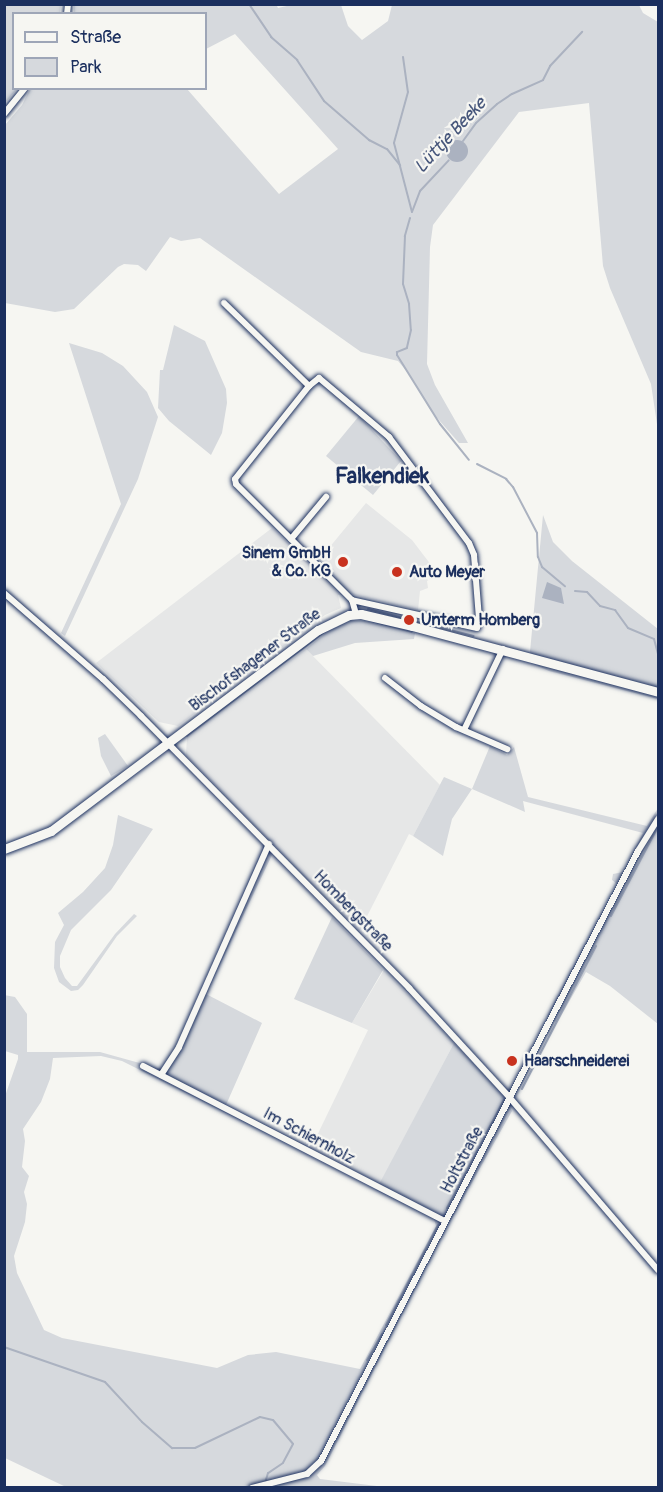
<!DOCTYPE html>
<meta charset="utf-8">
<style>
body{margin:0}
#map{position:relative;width:663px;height:1492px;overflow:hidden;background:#f6f6f2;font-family:Pangolin,sans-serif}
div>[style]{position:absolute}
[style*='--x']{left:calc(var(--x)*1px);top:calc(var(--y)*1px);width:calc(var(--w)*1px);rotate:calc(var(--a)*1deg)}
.built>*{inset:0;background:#e6e7e7}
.green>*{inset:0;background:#d6d9dd}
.water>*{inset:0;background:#abb2c0}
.round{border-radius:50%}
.stream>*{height:2px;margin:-1px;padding:0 1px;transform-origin:1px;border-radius:1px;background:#abb2c0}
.roads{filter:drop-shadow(0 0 2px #1b2f5e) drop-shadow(0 0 2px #1b2f5e)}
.street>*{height:6px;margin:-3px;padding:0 3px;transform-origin:3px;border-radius:3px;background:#f6f6f2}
.secondary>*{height:9px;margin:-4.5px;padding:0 4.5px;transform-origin:4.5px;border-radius:4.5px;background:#f6f6f2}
.dots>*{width:16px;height:16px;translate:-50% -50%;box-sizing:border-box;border:3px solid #f6f6f2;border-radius:50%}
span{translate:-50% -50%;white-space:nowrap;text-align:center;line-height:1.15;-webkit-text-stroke:4.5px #f6f6f2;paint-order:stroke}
.poi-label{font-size:16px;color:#1b2f5e;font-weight:700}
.right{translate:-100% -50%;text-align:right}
.left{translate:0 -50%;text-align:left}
.street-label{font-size:16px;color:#1b2f5e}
.water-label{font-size:18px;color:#46567b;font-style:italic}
.district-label{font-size:22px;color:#1b2f5e;font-weight:700}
.frame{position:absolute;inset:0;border:6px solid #1b2f5e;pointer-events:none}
.legend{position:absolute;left:12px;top:12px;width:195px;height:78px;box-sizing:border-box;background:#f6f6f2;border:2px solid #9ea6b7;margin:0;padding:8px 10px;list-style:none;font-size:18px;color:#1b2f5e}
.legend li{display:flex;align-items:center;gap:12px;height:30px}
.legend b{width:30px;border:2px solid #9ea6b7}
</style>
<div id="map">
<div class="built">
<i style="clip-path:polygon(366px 503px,412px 540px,438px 574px,427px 581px,428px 588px,420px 591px,418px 610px,351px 594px,338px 595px,341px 608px,325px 615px,178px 726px,159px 722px,96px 663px,272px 528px,307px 562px,319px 560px)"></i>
<i style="clip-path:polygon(306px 649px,440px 785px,413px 836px,409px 834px,359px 932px,186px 755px,187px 737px)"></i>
<i style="clip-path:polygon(384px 970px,454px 1043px,380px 1184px,311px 1148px,368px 1030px,352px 1023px)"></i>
</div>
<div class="green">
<i style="clip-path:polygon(5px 4px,61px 5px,60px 13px,14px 14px,14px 88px,17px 89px,5px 103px)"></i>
<i style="clip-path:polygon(276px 4px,278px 8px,291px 5px,341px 5px,348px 26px,362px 40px,388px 21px,392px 5px,639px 5px,643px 13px,658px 22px,658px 431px,651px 384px,610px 288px,603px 266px,589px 103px,519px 112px,433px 225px,430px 247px,427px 364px,435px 385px,468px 443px,459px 443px,431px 411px,410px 375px,398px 361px,361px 352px,200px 238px,181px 241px,170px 237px,146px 271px,138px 265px,124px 264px,118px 267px,74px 309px,55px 312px,5px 303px,5px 125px,22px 105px,30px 89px,187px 89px,279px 194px,338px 149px,235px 34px,206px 49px,206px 14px,74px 13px,74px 5px)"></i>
<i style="clip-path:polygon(174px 325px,205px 341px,226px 389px,227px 403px,222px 433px,211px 455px,169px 421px,158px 408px,160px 370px,163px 370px)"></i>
<i style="clip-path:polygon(69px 343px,102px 353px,123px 366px,147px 392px,158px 417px,138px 479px,65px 636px,61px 633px,121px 504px)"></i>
<i style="clip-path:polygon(359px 416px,401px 461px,373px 495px,326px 456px)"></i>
<i style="clip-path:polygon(543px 515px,553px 542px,572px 561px,658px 629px,658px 699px,549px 671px,529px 662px)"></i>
<i style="clip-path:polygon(350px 621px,365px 621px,415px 633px,414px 639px,355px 643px,313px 656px,306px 649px,328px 631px)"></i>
<i style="clip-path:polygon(105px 734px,128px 766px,111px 776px,101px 756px,98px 738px)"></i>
<i style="clip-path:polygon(490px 746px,507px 755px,514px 747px,528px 797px,647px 826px,658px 808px,658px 1024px,610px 986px,586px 972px,557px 1023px,547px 1016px,617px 884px,612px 880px,613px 874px,623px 872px,643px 833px,523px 801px,525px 812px,472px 789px,452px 819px,443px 856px,413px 836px,444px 777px,472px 789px)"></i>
<i style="clip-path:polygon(118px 815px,153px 829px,111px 890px,71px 930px,60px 956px,60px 967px,65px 978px,72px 986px,77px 986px,115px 934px,134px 914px,137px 916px,117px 936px,83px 985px,78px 990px,71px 991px,59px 982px,54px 968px,55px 942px,64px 925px,58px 913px,83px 892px,105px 868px,113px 845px)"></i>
<i style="clip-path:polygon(264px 845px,272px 855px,206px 994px,262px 1023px,226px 1105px,311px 1148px,308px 1154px,122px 1061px,101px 1056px,53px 1058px,50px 1079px,41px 1102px,23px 1129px,25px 1141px,22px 1167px,29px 1176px,24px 1192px,27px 1204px,25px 1222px,14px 1256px,17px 1273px,44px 1330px,62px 1338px,217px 1368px,248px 1355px,276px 1352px,360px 1369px,436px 1226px,434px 1219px,376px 1190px,454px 1043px,503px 1095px,512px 1111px,440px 1240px,325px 1466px,317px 1475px,320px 1479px,385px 1487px,66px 1487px,5px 1458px,4px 1099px,18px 1059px,18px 1055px,5px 1051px,4px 995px,15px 997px,27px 1014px,27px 1052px,100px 1052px,161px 1069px,172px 1057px)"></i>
<i style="clip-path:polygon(332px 917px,383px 970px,352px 1023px,294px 999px)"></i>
</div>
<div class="water">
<i class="round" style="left:446px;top:140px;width:22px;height:22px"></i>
<i style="clip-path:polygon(547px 582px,561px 588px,564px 604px,542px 598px)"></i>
</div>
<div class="stream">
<i style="--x:249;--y:4;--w:40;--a:56"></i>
<i style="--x:271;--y:37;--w:35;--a:41"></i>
<i style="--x:297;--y:60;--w:49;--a:56.6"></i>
<i style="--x:324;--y:101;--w:60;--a:40.9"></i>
<i style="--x:369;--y:140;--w:20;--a:27"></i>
<i style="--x:387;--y:149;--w:21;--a:51"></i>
<i style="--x:403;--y:57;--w:35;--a:82"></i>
<i style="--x:408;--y:92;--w:53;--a:105.4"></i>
<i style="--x:394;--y:143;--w:71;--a:75.4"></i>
<i style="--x:463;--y:141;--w:22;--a:-54"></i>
<i style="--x:476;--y:123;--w:28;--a:-42"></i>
<i style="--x:497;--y:104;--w:18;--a:-34"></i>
<i style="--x:512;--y:94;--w:34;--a:-24"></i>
<i style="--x:543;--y:80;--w:16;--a:-63"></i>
<i style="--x:550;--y:66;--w:47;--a:-46.7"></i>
<i style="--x:412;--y:212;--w:22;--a:-69"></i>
<i style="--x:420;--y:191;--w:42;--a:-46.9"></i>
<i style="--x:410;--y:218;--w:19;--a:106"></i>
<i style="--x:405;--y:236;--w:48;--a:92.4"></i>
<i style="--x:403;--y:284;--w:21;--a:73"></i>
<i style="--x:409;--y:304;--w:26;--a:86"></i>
<i style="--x:411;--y:330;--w:18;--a:103"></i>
<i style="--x:407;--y:348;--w:11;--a:158"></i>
<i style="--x:397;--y:352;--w:3;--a:90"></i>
<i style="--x:397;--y:355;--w:81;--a:58.1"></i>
<i style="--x:440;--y:424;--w:46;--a:51.1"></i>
<i style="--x:477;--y:464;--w:33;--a:27"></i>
<i style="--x:506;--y:479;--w:11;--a:49"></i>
<i style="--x:513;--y:487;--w:52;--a:62.4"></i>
<i style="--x:537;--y:533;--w:24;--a:88"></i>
<i style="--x:538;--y:557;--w:11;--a:68"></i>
<i style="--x:542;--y:567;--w:30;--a:40"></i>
<i style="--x:575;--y:591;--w:12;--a:5"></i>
<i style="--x:587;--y:592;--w:19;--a:47"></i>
<i style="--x:600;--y:606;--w:16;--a:15"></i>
<i style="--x:615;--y:610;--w:22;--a:54"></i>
<i style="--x:628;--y:628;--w:28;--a:23"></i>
<i style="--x:654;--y:639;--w:16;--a:75"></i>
<i style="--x:368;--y:609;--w:109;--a:14.3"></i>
<i style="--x:371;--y:621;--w:42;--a:15"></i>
<i style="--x:187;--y:736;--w:174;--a:-37.1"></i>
<i style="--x:611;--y:916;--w:101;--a:-62.2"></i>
<i style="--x:522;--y:1089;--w:161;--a:-62.6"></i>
<i style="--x:447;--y:1208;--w:122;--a:-62.2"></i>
<i style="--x:386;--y:1325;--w:113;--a:-62.5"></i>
<i style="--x:4;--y:1347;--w:107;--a:19.1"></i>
<i style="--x:105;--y:1382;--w:54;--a:47.2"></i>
<i style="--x:142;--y:1422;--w:40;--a:41"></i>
<i style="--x:172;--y:1448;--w:23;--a:0"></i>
<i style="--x:195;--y:1448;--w:72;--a:-25.5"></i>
<i style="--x:260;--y:1417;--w:13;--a:13"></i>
<i style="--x:273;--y:1420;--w:31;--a:50"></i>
<i style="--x:293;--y:1444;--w:21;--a:118"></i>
<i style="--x:283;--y:1463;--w:18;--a:146"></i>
<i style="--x:268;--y:1473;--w:10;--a:107"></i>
<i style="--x:367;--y:1360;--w:30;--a:-60"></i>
</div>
<div class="roads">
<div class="street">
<i style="--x:67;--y:14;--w:10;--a:-84"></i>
<i style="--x:4;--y:114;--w:33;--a:-51"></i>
<i style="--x:224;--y:303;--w:119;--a:44.3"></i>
<i style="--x:291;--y:539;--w:55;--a:-50.2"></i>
<i style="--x:4;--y:593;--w:131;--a:41"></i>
<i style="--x:103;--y:679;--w:53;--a:44.2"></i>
<i style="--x:141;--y:716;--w:382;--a:45.4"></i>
<i style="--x:409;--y:988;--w:149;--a:47.4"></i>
<i style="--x:510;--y:1098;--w:227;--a:49.3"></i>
<i style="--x:352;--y:600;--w:164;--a:-135"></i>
<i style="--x:236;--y:484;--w:5;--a:-101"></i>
<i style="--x:235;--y:479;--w:119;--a:-51.5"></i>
<i style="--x:309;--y:386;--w:13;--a:-39"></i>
<i style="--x:319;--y:378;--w:92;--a:40.1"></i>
<i style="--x:389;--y:437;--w:133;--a:53"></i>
<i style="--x:469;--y:543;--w:13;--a:67"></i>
<i style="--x:474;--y:555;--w:64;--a:85.5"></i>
<i style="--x:479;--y:619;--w:9;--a:103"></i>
<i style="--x:477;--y:628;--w:128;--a:-167.4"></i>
<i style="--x:352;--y:600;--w:15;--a:74"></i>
<i style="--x:385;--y:678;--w:46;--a:37.9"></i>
<i style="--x:421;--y:706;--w:41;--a:31"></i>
<i style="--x:456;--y:727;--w:56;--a:23.3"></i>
<i style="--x:464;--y:730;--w:90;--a:-64.3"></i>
<i style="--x:143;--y:1066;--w:339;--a:27.2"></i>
<i style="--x:161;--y:1075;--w:33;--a:-57"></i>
<i style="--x:179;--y:1047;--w:222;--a:-66.1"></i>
<i style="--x:252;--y:1488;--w:57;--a:-14.3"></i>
<i style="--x:307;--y:1474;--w:19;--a:-43"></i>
<i style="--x:321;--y:1461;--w:687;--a:-62.54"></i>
<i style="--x:638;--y:851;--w:38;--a:-58"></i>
</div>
<div class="secondary">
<i style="--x:4;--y:849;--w:50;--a:-21"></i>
<i style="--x:51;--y:831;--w:334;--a:-37"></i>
<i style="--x:318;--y:630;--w:34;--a:-26"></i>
<i style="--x:349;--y:615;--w:12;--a:-5"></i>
<i style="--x:361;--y:614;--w:52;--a:13.2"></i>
<i style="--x:412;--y:626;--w:255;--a:15"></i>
</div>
</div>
<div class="dots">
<i style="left:343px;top:562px;background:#c8321e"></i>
<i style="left:397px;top:572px;background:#c8321e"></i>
<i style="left:409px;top:620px;background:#c8321e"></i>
<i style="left:512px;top:1061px;background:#c8321e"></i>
</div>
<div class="poi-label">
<span class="right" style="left:331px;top:562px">Sinem GmbH<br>&amp; Co. KG</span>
<span class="left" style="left:409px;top:572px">Auto Meyer</span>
<span class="left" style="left:421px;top:620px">Unterm Homberg</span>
<span class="left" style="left:524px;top:1061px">Haarschneiderei</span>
</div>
<div class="street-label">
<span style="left:255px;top:660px;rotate:-37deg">Bischofshagener Straße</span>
<span style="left:353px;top:911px;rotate:46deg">Hombergstraße</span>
<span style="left:309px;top:1136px;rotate:28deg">Im Schiernholz</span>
<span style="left:462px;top:1160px;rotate:-62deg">Holtstraße</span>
</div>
<div class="water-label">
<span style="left:451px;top:136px;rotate:-47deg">Lüttje Beeke</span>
</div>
<div class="district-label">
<span style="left:382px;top:477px">Falkendiek</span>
</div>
<div class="frame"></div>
<ul class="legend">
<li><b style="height:8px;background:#f6f6f2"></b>Straße</li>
<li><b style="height:16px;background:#d6d9dd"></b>Park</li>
</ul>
</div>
